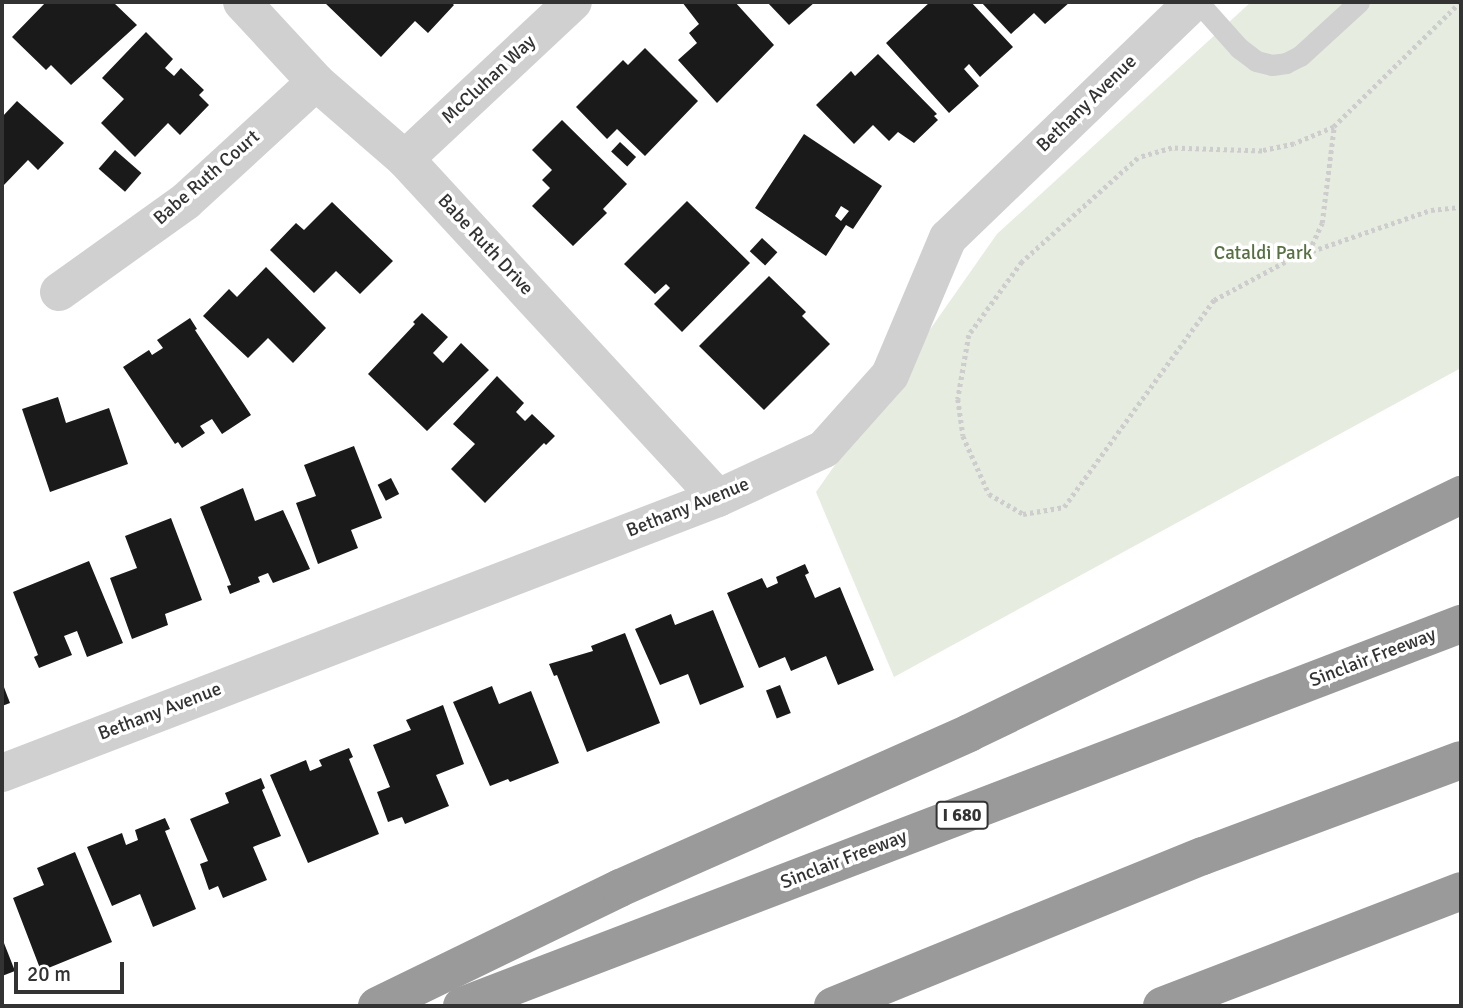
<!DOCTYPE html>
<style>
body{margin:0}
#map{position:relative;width:1463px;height:1008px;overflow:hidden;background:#fff;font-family:Signika,sans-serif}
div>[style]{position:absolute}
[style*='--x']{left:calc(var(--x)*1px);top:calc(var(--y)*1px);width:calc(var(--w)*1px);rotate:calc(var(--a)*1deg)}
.green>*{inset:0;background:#e6ecdf}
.building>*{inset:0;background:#1a1a1a;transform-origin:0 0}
.path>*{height:4.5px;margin-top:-2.25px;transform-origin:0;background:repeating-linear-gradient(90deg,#cdcdcd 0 3.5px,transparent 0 7px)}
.service>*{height:21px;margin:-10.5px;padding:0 10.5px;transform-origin:10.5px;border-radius:10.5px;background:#d0d0d0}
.minor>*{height:38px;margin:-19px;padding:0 19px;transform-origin:19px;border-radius:19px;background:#d0d0d0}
.motorway>*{height:38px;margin:-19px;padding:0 19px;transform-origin:19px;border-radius:19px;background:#9a9a9a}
span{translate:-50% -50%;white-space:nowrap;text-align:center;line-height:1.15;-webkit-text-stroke:7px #fff;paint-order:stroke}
.shield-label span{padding:2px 5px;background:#fff;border:2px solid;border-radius:5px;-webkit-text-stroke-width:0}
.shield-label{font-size:18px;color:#333;font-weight:700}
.street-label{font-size:19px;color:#333}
.park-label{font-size:19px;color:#56703f}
.frame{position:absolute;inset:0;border:4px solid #333;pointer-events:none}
.scale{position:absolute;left:14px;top:962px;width:110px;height:32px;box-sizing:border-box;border:4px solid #333;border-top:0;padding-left:9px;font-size:21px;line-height:24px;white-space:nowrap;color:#333;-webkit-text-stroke:5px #fff;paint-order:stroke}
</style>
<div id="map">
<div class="green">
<i style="clip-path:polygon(1251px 2px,1461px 2px,1461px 368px,894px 677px,816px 492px,997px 234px)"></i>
</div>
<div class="building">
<i style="clip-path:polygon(46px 2px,113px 2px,137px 25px,71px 85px,51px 65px,46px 70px,12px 37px)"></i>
<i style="clip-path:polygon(324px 2px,451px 2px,454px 5px,428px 33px,415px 21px,381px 57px)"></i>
<i style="clip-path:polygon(682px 2px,735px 2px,774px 45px,717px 103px,678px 60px,697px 43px,689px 33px,699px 24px)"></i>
<i style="clip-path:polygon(767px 2px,815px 2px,789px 25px)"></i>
<i style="clip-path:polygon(930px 2px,971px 2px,1013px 47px,980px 77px,969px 64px,964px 69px,979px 86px,949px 113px,886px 43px)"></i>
<i style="clip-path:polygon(981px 2px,1070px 2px,1045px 24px,1034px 13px,1011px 34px)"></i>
<i style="clip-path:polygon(146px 32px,173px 59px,165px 68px,174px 76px,181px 68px,204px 90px,199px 95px,209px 105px,180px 135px,168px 123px,135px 157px,101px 123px,124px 99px,102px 78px)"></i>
<i style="clip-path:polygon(645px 48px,698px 101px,645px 156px,617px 129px,607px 139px,576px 107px,623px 60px,628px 65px)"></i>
<i style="clip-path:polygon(878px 54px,937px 114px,934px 116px,938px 120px,914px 143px,898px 132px,889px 141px,873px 125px,854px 144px,816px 105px,851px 71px,855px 76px)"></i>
<i style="clip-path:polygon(17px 101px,64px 143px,38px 170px,28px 160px,2px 187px,2px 117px)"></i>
<i style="clip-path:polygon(562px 120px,627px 184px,603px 209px,607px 213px,573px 246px,532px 206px,550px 188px,542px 180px,552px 170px,532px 150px)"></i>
<i style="clip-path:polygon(evenodd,804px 134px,882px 186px,853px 229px,846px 225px,826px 256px,755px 208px,804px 134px,841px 206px,849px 211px,841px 221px,835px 216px,841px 206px)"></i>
<i style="left:620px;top:142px;width:22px;height:13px;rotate:43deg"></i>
<i style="left:115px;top:150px;width:35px;height:25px;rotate:41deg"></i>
<i style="clip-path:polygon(687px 201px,750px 263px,682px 332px,654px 304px,670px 288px,666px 284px,655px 294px,624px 264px)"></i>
<i style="clip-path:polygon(332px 202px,393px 261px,360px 294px,336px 271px,314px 293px,270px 250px,296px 223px,304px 230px)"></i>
<i style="left:762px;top:238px;width:21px;height:18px;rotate:43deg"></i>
<i style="clip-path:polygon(266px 267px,326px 328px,293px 363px,268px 338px,248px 358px,203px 316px,229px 289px,237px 297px)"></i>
<i style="clip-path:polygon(769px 276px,806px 312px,802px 316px,830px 344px,764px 410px,699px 346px)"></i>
<i style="clip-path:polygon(422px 313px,448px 337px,433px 353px,443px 363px,461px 343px,489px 370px,427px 431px,368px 374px,415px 324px,413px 322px)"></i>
<i style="clip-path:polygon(190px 318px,197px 329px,195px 330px,251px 415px,222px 434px,212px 419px,200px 426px,205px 433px,182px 448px,178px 442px,175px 444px,123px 367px,149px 350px,152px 355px,163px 348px,157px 340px)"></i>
<i style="clip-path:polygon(497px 376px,524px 403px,516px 412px,525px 421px,532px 414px,555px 436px,546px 445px,544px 443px,485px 503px,451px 469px,475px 444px,453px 424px)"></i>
<i style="clip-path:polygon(58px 397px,66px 423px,109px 408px,128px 464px,50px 492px,22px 409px)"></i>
<i style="clip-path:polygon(354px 446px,382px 518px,351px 530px,358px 548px,318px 564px,296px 503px,316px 496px,304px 465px)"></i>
<i style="left:391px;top:478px;width:18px;height:15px;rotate:63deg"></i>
<i style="clip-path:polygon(243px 488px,255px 521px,283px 510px,310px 569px,273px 583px,268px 573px,258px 577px,260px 582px,230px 594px,227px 586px,231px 585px,200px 507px)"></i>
<i style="clip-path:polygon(171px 518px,202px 600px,165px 614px,168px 625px,132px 639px,110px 578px,137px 568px,125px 536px)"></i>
<i style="clip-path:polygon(89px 561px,123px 643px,87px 657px,77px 631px,64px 636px,72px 655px,39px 668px,34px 657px,38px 655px,13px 592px)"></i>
<i style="clip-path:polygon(805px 564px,809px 573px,805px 575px,815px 598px,840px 587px,874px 670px,838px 685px,826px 656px,791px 671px,785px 657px,759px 668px,727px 593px,762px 578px,767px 588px,778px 583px,776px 577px)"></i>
<i style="clip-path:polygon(713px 610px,744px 687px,700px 705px,688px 674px,660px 685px,635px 629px,671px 614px,675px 625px)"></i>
<i style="clip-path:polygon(625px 633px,660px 723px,587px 752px,557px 675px,554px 676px,549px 664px,593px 651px,591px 646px)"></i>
<i style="clip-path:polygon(2px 682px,10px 703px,2px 706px)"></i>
<i style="left:780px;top:685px;width:30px;height:15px;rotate:69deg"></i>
<i style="clip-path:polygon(492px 686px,499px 704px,531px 691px,559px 763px,510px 782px,508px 779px,490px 786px,453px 702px)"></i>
<i style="clip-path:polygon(443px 705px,464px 764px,436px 775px,449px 806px,405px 824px,402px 817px,388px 822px,377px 792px,390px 787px,373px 745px,411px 730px,406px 720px)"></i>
<i style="clip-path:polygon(349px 748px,353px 757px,349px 759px,379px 834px,308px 863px,270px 775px,306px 760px,310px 771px,322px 766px,319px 760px)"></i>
<i style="clip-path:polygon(261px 778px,265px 788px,262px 790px,281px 836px,253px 847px,267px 880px,223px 898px,218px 886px,209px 890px,200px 864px,208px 861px,190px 819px,229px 803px,225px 793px)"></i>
<i style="clip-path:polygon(165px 818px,170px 829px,165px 831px,196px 909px,153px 927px,140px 894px,112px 906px,87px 847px,122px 833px,126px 845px,138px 840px,135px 830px)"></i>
<i style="clip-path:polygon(75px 852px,112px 942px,41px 971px,13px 898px,44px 885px,37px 868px)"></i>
<i style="clip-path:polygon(2px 938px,15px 971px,2px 976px)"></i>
</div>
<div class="path">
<i style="--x:1461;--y:2;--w:178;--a:135.5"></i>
<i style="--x:1334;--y:127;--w:43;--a:157"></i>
<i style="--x:1294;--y:144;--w:33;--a:168"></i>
<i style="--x:1262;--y:151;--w:90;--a:-178.1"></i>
<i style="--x:1172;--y:148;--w:35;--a:164"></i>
<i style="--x:1138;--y:158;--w:156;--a:138.1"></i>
<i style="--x:1022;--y:262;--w:90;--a:126"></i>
<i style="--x:969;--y:335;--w:65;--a:99.8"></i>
<i style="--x:958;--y:399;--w:37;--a:82"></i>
<i style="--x:963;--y:436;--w:64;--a:65.9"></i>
<i style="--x:989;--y:494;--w:39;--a:30"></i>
<i style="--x:1023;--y:514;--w:42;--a:-9.7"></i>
<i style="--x:1064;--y:507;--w:256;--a:-54.1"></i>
<i style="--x:1214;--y:300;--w:89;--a:-28.3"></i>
<i style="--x:1292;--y:258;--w:147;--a:-19.1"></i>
<i style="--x:1431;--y:210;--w:30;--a:-6"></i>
<i style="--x:1309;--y:251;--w:31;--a:-65"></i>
<i style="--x:1322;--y:223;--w:97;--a:-82.9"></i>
</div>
<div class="service">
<i style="--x:1198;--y:2;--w:62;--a:48.3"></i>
<i style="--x:1239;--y:48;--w:21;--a:37"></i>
<i style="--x:1256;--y:61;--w:16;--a:14"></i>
<i style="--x:1272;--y:65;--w:14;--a:-8"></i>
<i style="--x:1286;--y:63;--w:16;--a:-27"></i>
<i style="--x:1300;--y:56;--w:80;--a:-42.5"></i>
</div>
<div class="minor">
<i style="--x:242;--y:2;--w:109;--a:47.2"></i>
<i style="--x:316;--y:82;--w:118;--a:40.9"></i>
<i style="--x:405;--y:159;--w:461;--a:47.3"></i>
<i style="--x:405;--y:159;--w:230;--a:-43.1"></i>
<i style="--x:59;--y:292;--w:156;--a:-35.6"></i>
<i style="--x:186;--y:201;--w:176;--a:-42.5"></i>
<i style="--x:2;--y:773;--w:767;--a:-21.01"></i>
<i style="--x:718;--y:498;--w:117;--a:-24.8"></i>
<i style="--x:824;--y:449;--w:99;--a:-48.3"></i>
<i style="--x:890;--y:375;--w:149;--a:-67.1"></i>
<i style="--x:948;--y:238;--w:340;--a:-43.9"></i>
</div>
<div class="motorway">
<i style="--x:377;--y:1006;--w:270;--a:-25.9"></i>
<i style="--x:620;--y:888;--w:382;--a:-23.9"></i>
<i style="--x:969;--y:733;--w:547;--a:-25.81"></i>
<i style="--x:462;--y:1006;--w:1070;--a:-20.93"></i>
<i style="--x:833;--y:1006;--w:399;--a:-22.1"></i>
<i style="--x:1203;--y:856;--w:275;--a:-20.4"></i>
<i style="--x:1162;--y:1006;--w:320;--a:-21"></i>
</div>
<div class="shield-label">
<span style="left:962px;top:815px">I 680</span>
</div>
<div class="street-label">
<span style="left:489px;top:80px;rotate:-43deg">McCluhan Way</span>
<span style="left:1087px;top:104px;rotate:-44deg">Bethany Avenue</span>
<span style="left:207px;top:178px;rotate:-41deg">Babe Ruth Court</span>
<span style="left:485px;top:245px;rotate:47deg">Babe Ruth Drive</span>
<span style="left:688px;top:508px;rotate:-22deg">Bethany Avenue</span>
<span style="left:1373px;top:658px;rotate:-21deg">Sinclair Freeway</span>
<span style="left:160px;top:712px;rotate:-21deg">Bethany Avenue</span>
<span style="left:844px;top:860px;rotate:-21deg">Sinclair Freeway</span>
</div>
<div class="park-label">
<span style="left:1263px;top:254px">Cataldi Park</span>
</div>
<div class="frame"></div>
<div class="scale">20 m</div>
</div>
